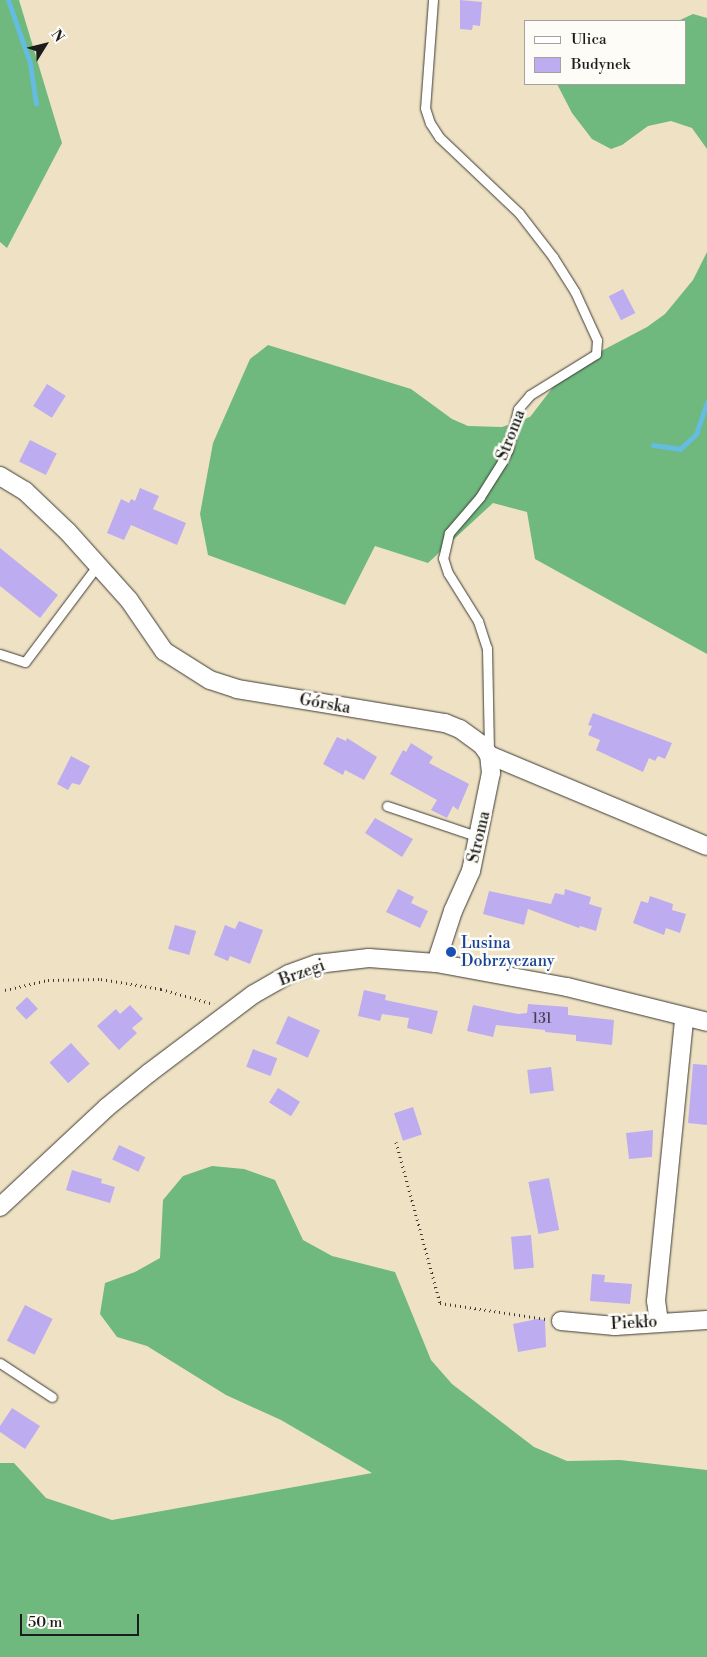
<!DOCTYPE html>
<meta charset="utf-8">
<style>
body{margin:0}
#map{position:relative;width:707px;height:1657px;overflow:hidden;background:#efe2c4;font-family:"Libre Bodoni",serif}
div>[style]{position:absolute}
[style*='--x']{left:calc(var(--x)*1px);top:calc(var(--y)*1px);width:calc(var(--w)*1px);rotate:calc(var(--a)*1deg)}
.forest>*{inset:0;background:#6fb87e}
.stream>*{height:5px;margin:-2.5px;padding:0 2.5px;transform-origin:2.5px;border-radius:2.5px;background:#64bce1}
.building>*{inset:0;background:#bdacef;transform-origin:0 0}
.path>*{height:3px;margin-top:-1.5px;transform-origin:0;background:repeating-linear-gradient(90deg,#3c3a35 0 1px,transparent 0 5px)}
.roads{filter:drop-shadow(0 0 1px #3c3a35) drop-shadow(0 0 1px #3c3a35)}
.service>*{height:9px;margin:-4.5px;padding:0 4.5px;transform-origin:4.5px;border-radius:4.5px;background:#fff}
.minor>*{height:18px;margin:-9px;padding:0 9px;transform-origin:9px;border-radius:9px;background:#fff}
.dots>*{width:14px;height:14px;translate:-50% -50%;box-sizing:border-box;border:2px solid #fdfcf7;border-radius:50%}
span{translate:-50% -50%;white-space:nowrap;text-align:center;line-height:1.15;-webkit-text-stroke:5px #fdfcf7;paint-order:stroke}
.number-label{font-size:14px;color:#444051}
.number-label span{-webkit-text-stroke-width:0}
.street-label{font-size:16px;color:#1c1c1c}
.transit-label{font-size:16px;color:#164399}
.left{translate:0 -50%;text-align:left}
.legend{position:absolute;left:524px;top:20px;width:162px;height:65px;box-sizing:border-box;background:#fdfcf7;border:1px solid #a3a29f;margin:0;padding:6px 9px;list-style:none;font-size:15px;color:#1c1c1c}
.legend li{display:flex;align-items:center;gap:10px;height:25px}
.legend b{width:25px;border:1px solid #a3a29f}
.north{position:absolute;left:20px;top:20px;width:50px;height:50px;-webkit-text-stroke:4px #fdfcf7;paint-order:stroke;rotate:54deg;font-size:14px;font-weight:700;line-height:20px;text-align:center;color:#1c1c1c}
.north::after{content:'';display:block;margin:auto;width:18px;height:22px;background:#1c1c1c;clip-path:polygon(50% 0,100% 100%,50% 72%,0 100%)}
.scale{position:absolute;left:20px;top:1614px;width:119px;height:22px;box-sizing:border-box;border:2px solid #1c1c1c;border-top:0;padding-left:6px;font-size:15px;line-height:18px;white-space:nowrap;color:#1c1c1c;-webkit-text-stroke:4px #fdfcf7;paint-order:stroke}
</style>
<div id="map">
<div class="forest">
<i style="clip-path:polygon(0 0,19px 0,62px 143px,7px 248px,0 242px)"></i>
<i style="clip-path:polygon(693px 14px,707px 18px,707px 149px,692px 128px,671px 121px,648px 126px,622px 145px,611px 149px,592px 139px,572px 113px,557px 84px,686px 84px,686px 21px,678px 21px)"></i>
<i style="clip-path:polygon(707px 252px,707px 654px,535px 559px,527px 512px,493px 503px,428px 563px,375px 546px,345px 605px,208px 555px,200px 514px,213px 443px,250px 359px,268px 345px,411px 389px,452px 419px,468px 426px,502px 427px,530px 417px,567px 369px,647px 327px,665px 314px,693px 280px)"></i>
<i style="clip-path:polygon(212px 1166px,244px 1169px,275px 1180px,303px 1240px,332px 1256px,395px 1272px,431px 1360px,452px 1384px,534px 1447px,567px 1461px,620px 1460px,707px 1470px,707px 1657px,0 1657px,0 1463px,14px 1463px,46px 1498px,112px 1520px,372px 1473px,281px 1420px,226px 1395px,147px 1346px,117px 1337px,100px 1314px,105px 1283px,135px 1272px,160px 1258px,163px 1200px,183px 1176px)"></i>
</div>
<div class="stream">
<i style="--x:8;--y:0;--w:67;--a:70.8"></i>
<i style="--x:30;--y:63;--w:41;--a:81.7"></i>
<i style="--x:653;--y:445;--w:27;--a:8"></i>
<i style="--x:680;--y:449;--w:22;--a:-43"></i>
<i style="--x:696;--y:434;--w:34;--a:-71"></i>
</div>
<div class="building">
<i style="clip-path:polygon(460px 0,482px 2px,480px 26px,473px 25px,472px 30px,460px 29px)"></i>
<i style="left:623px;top:289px;width:27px;height:16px;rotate:63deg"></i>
<i style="left:47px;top:384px;width:22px;height:26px;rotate:32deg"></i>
<i style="left:30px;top:440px;width:30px;height:24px;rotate:27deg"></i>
<i style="clip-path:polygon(140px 488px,159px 496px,153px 509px,186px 523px,177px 545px,131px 525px,124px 540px,107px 533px,121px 499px,129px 503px,131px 499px,135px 501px)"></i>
<i style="clip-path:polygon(0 548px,58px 595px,40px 618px,0 586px)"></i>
<i style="clip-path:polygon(593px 713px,672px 743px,665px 759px,658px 756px,655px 761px,649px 758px,643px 772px,596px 750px,600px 740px,588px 735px,592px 726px,588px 725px)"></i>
<i style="clip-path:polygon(337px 737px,346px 741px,347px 738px,377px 757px,364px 780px,345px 770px,343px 775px,323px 764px)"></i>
<i style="clip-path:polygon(411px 743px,433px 757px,429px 763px,469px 784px,458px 810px,453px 806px,447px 818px,431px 810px,437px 800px,390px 774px,403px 750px,406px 752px)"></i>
<i style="clip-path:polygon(71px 756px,90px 766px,80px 785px,72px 783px,68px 790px,57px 784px)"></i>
<i style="clip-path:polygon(375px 818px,413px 839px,402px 857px,365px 833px)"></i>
<i style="clip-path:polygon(398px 889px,414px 897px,411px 903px,428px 911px,420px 928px,386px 912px)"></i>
<i style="clip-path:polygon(565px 889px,591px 897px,589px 904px,602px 908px,596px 931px,580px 926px,579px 928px,528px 909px,524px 925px,483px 914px,489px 891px,551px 904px,555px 893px,564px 895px)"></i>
<i style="clip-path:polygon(650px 896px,673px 904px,672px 910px,686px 914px,680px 933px,666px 928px,664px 935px,633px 923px,641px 901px,648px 903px)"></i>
<i style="clip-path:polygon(239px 921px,263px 930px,250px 964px,230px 956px,228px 961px,214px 955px,225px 925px,235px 929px)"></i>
<i style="left:175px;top:925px;width:22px;height:25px;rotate:16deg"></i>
<i style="clip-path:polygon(364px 990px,386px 995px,385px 1000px,438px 1011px,432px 1034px,407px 1028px,409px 1018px,382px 1014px,380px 1021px,358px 1016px)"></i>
<i style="left:27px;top:997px;width:16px;height:16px;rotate:47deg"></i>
<i style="clip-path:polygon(528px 1004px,568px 1007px,568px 1015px,614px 1020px,612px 1045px,576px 1041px,576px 1035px,545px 1032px,545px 1030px,496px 1025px,493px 1037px,467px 1031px,473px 1005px,518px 1014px,527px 1013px)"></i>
<i style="clip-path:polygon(130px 1005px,143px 1019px,132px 1028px,137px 1033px,119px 1050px,97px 1026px,116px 1009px,120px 1014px)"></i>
<i style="left:288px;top:1016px;width:35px;height:30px;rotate:24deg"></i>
<i style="left:71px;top:1043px;width:28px;height:29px;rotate:48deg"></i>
<i style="left:253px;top:1049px;width:26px;height:19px;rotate:21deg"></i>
<i style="clip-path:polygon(693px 1064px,707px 1065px,707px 1125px,688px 1123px)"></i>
<i style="left:551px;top:1067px;width:24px;height:24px;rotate:83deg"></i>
<i style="left:278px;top:1088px;width:26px;height:17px;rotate:32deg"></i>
<i style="left:413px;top:1107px;width:29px;height:20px;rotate:72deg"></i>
<i style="clip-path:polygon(653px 1130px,652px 1157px,629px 1159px,626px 1133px)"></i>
<i style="left:119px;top:1145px;width:29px;height:16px;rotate:25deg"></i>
<i style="clip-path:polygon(72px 1170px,102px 1179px,101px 1183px,115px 1187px,110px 1203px,66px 1190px)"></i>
<i style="left:549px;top:1178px;width:53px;height:21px;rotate:79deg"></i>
<i style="left:531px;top:1235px;width:33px;height:20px;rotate:85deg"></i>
<i style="clip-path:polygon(592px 1274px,605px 1275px,604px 1282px,632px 1284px,630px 1304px,590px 1301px)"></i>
<i style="left:25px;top:1305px;width:31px;height:40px;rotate:27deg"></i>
<i style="clip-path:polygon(537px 1319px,545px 1320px,546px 1347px,518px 1352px,513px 1324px)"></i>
<i style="clip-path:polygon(12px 1408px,40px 1426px,25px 1449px,0 1432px,0 1426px)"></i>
</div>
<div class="path">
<i style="--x:5;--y:990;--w:44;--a:-13.1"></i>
<i style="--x:48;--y:980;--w:53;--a:-1.1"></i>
<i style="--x:101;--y:979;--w:61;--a:9.5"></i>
<i style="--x:161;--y:989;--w:55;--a:15.8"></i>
<i style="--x:396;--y:1142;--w:167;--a:74.7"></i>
<i style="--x:440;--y:1303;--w:107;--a:8.6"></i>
</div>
<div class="roads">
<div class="service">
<i style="--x:433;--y:0;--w:108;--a:94.2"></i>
<i style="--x:425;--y:108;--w:16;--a:72"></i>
<i style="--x:430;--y:123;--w:17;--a:57"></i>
<i style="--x:439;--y:137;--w:110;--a:43.5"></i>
<i style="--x:519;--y:213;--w:56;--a:52.3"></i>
<i style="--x:553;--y:257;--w:41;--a:57.8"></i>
<i style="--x:575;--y:292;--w:53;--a:65.4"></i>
<i style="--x:597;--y:340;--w:14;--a:94"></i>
<i style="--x:596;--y:354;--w:78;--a:148.2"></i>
<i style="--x:530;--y:395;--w:18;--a:131"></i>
<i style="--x:518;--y:409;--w:42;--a:103.7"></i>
<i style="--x:508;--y:450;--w:13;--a:117"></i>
<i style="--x:502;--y:462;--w:41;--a:122.2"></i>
<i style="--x:480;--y:497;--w:48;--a:130.7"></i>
<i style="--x:449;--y:533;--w:26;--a:103"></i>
<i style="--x:443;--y:558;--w:16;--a:72"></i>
<i style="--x:448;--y:573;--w:57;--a:58"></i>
<i style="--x:478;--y:621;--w:28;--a:72"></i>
<i style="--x:487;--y:648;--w:102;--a:88.9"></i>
<i style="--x:0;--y:654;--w:26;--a:18"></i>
<i style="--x:25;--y:662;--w:120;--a:-53.1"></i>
<i style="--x:387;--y:806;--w:97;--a:18.6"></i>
<i style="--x:0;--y:1363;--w:62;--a:33.2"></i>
</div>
<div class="minor">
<i style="--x:0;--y:476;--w:29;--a:31"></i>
<i style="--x:25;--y:491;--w:59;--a:43.6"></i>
<i style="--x:68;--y:532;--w:91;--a:48.1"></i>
<i style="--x:129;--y:600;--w:62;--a:55.5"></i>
<i style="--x:164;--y:651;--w:54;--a:32.2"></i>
<i style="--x:210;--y:680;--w:28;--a:18"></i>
<i style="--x:237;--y:689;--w:211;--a:9.3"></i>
<i style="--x:445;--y:723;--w:16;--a:22"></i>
<i style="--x:460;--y:729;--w:27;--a:36"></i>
<i style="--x:482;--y:745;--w:12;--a:55"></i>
<i style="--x:489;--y:755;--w:236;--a:22.7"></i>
<i style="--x:436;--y:963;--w:55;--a:-71.9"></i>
<i style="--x:453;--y:911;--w:44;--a:-65.8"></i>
<i style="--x:471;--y:871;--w:100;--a:-78.5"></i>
<i style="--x:491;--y:773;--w:18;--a:-96"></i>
<i style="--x:0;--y:1207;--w:145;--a:-43"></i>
<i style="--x:106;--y:1108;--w:55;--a:-39.1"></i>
<i style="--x:149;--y:1073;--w:131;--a:-37"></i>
<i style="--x:254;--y:994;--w:40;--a:-29.7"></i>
<i style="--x:289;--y:974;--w:30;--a:-20"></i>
<i style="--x:317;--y:964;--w:52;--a:-6.6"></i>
<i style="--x:369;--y:958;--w:67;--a:4.3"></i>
<i style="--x:436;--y:963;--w:133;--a:10.4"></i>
<i style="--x:567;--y:987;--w:144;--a:14"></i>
<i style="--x:561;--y:1321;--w:54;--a:5.3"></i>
<i style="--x:615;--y:1326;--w:92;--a:-3.7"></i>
<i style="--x:659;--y:1322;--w:21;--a:-98"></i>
<i style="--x:656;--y:1301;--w:284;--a:-84.3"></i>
</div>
</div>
<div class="dots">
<i style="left:451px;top:952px;background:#1a4fb4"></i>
</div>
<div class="number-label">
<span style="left:542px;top:1019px">131</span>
</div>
<div class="street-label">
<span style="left:511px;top:435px;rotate:-69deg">Stroma</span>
<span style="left:325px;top:704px;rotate:10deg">Górska</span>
<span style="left:479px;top:837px;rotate:-77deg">Stroma</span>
<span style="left:302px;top:973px;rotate:-20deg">Brzegi</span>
<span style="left:634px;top:1323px;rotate:-3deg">Piekło</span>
</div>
<div class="transit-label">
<span class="left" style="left:461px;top:952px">Lusina<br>Dobrzyczany</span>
</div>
<ul class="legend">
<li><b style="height:6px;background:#fff"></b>Ulica</li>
<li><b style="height:14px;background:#bdacef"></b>Budynek</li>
</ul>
<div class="north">N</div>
<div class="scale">50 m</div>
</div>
